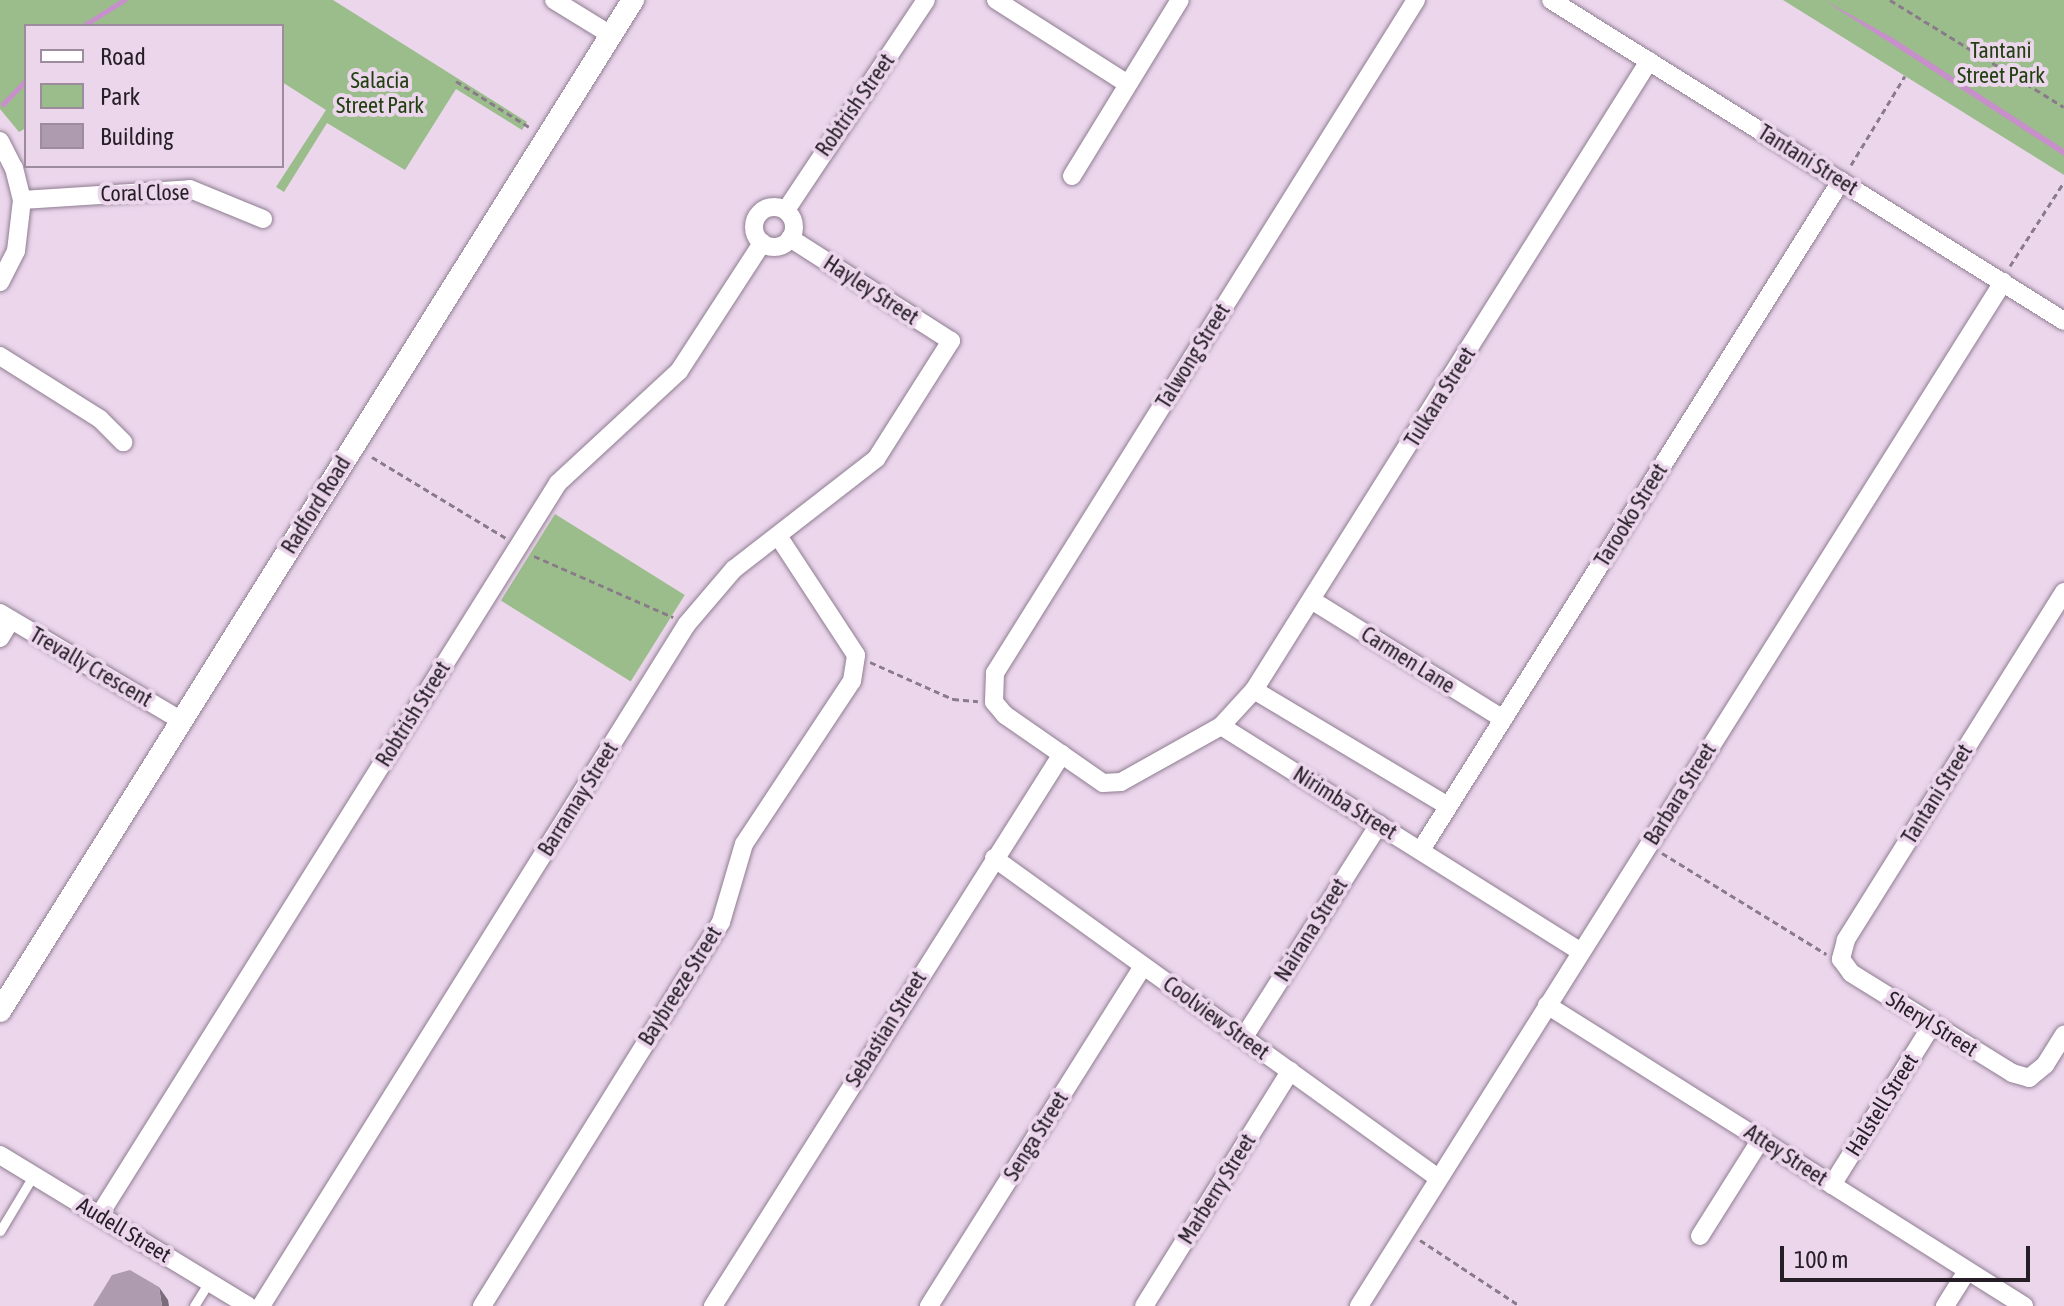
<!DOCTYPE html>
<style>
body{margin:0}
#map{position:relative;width:2064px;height:1306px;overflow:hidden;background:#ebd6ec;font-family:"Asap Condensed",sans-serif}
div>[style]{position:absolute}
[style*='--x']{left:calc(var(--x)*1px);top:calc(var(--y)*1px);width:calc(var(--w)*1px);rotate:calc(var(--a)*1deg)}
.green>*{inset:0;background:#9bbd8b;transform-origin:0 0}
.water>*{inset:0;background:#c790cb}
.stream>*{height:5px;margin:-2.5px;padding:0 2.5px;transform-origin:2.5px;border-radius:2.5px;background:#c790cb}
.path>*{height:3px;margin-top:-1.5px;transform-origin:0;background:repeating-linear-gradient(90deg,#897b8a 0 6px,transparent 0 10px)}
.roads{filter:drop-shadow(0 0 2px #8f7d91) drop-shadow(0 0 2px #8f7d91)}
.service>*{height:9px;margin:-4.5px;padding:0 4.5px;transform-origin:4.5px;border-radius:4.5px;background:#fff}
.minor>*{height:18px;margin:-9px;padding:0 9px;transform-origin:9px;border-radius:9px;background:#fff}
.minor>.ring{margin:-9px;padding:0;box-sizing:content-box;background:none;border:18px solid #fff;border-radius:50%}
.tertiary>*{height:22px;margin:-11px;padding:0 11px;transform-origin:11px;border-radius:11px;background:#fff}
.shaded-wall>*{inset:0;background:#7a6c7b}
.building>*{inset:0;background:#af9bb0}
span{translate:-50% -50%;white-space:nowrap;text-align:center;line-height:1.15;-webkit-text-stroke:8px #ebd6ec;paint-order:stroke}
.park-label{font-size:22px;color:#234012}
.street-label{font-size:22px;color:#261e26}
.legend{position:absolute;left:24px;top:24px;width:260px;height:144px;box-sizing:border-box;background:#ebd6ec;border:2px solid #9c8c9d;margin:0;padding:10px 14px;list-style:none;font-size:24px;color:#261e26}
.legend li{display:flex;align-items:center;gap:16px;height:40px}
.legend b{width:40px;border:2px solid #9c8c9d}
.scale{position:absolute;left:1780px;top:1246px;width:250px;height:36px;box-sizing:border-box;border:4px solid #261e26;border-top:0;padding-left:10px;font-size:24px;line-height:28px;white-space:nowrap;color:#261e26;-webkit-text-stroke:6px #ebd6ec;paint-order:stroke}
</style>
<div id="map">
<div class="green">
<i style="clip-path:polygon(0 0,333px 0,527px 122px,522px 130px,456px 89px,405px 170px,327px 123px,284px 192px,276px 187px,326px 110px,282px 82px,282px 26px,26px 26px,26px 128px,19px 132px,0 109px)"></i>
<i style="clip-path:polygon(1783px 0,2064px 0,2064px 175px,1905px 76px)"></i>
<i style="left:555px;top:514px;width:153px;height:102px;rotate:32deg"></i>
</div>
<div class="water">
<i style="clip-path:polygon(1824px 0,1893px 38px,2064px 149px,2064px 156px)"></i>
</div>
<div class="stream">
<i style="--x:83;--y:26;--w:49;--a:-32.4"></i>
<i style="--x:3;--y:104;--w:33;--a:-46"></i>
</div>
<div class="path">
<i style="--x:1890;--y:0;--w:204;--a:31.6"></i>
<i style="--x:456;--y:81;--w:86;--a:32.2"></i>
<i style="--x:1851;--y:165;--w:104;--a:-58.8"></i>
<i style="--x:2010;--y:266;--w:100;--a:-57.3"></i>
<i style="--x:372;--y:457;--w:157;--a:31.2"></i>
<i style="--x:534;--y:556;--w:152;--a:23.7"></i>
<i style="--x:870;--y:662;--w:91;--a:24"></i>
<i style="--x:953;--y:699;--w:25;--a:5"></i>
<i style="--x:1662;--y:853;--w:193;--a:31.6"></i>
<i style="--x:1420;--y:1240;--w:120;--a:33.4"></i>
</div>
<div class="roads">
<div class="service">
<i style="--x:0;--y:1231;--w:64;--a:-59"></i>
<i style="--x:194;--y:1306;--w:28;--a:-58"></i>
</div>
<div class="minor">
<i style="--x:554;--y:0;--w:67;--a:31.6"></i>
<i style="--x:996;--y:0;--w:156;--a:32.5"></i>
<i style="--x:1416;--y:0;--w:794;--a:122.03"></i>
<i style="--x:995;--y:673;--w:29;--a:92"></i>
<i style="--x:994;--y:702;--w:17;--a:50"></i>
<i style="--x:1005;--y:715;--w:119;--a:34.8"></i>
<i style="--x:1103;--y:783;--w:18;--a:-3"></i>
<i style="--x:1121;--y:782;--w:115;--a:-29.2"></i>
<i style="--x:1221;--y:726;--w:49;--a:-47.5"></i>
<i style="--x:1254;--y:690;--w:743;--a:-57.87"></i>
<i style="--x:1551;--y:0;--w:605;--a:32.04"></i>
<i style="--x:0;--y:141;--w:30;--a:63"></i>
<i style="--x:14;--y:168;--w:33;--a:76"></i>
<i style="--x:22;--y:200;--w:51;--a:96.7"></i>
<i style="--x:16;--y:251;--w:35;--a:117"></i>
<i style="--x:1072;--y:176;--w:206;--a:-58.5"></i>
<i style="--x:22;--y:200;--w:168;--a:-3.7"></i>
<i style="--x:190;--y:189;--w:79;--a:22.3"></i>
<i class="ring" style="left:754px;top:207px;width:22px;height:22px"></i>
<i style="--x:786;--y:210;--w:252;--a:-56.3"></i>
<i style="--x:0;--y:356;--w:118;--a:32.2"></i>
<i style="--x:100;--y:419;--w:33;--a:45"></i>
<i style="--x:2064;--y:592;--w:411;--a:122.1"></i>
<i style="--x:1846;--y:940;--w:20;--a:105"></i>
<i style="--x:1841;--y:959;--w:17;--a:54"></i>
<i style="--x:1851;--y:973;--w:190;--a:31.8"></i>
<i style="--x:2012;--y:1073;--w:18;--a:16"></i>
<i style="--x:2029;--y:1078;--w:21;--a:-39"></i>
<i style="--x:2045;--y:1065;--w:36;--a:-58"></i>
<i style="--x:1313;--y:601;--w:224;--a:31.8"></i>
<i style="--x:0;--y:613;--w:212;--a:30.7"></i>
<i style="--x:0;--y:638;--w:21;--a:-59"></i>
<i style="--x:1254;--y:690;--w:226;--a:30.9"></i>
<i style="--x:1221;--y:726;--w:424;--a:32.1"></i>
<i style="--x:1421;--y:850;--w:790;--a:-57.88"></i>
<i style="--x:994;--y:858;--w:547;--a:35.78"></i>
<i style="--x:1547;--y:1005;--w:564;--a:32.25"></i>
<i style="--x:1244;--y:1037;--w:252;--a:-57.6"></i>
<i style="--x:0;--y:1155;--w:290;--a:31.3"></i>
<i style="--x:1832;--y:1185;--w:189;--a:-58"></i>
<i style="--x:100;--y:1214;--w:863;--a:-57.93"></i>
<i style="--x:558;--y:483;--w:165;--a:-42.8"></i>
<i style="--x:679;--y:371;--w:153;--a:-57"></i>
<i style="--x:1700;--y:1236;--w:115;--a:-57.8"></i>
<i style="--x:261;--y:1306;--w:804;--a:-58.01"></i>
<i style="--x:687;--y:624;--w:72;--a:-49.5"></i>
<i style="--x:734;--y:569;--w:180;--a:-37.8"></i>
<i style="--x:876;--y:459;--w:140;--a:-57.6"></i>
<i style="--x:951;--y:341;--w:191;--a:-147.4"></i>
<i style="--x:482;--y:1306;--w:452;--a:-58.1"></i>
<i style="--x:721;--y:922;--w:81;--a:-73.6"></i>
<i style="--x:744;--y:844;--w:196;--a:-56.5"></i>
<i style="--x:852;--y:681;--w:26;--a:-81"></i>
<i style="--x:856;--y:655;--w:142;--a:-123.2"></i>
<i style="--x:713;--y:1306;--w:653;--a:-57.7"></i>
<i style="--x:929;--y:1306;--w:402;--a:-57.8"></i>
<i style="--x:1144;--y:1306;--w:277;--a:-58.1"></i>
<i style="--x:1359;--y:1306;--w:1210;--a:-57.83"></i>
<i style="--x:1945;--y:1306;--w:41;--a:-57.8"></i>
</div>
<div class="tertiary">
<i style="--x:0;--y:1011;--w:1193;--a:-57.95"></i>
</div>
</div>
<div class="shaded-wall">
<i style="clip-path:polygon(159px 1287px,168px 1300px,169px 1306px,162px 1306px)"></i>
</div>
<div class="building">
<i style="clip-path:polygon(130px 1270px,159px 1287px,162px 1306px,93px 1306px,112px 1275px)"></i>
</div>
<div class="park-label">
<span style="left:2001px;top:63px">Tantani<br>Street Park</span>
<span style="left:380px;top:93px">Salacia<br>Street Park</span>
</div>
<div class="street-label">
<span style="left:855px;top:105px;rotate:-55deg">Robtrish Street</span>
<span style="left:1808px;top:160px;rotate:32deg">Tantani Street</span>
<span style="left:145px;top:193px;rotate:-1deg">Coral Close</span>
<span style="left:871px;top:290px;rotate:33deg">Hayley Street</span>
<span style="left:1193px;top:356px;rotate:-58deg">Talwong Street</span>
<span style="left:1440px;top:397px;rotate:-58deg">Tulkara Street</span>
<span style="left:316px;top:505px;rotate:-58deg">Radford Road</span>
<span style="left:1631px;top:515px;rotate:-58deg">Tarooko Street</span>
<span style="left:1408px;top:660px;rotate:32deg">Carmen Lane</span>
<span style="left:91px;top:667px;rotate:30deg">Trevally Crescent</span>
<span style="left:413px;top:714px;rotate:-58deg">Robtrish Street</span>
<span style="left:1680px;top:794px;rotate:-58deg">Barbara Street</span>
<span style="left:1937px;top:794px;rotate:-58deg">Tantani Street</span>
<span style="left:578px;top:799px;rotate:-58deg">Barramay Street</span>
<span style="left:1345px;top:803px;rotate:32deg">Nirimba Street</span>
<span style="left:1311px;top:930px;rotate:-58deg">Nairana Street</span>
<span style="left:680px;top:986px;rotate:-58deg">Baybreeze Street</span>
<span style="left:1216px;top:1018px;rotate:36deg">Coolview Street</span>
<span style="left:1932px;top:1024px;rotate:32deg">Sheryl Street</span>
<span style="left:886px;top:1029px;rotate:-58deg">Sebastian Street</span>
<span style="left:1882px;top:1105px;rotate:-58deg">Halstell Street</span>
<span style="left:1036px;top:1136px;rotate:-58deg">Senga Street</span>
<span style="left:1786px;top:1155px;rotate:33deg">Attey Street</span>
<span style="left:1217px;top:1189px;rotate:-58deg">Marberry Street</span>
<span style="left:124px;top:1230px;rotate:31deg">Audell Street</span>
</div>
<ul class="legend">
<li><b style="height:10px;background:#fff"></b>Road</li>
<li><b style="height:22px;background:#9bbd8b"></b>Park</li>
<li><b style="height:22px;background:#af9bb0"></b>Building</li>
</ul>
<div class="scale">100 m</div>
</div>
